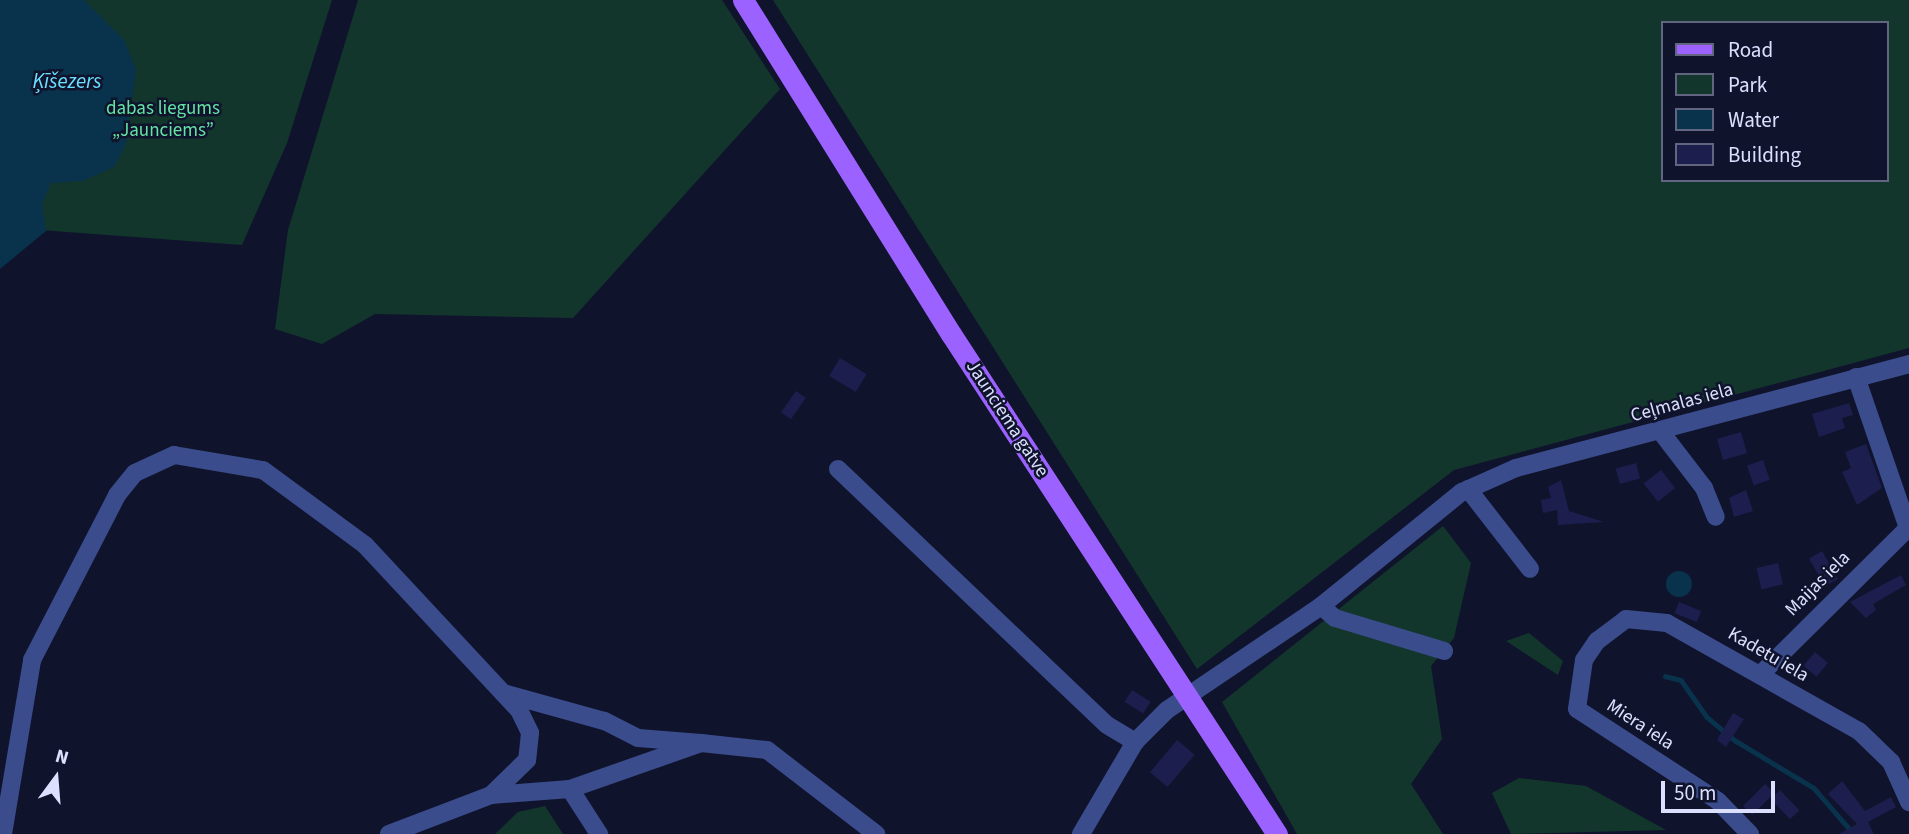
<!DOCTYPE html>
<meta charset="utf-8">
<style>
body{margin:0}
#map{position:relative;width:1909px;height:834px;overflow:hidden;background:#10132c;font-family:"Source Sans 3",sans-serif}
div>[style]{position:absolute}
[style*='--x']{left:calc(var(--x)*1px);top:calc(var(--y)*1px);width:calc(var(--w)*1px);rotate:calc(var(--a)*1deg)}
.green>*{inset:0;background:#13362c}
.water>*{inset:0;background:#09324c}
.round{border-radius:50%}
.stream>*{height:4.5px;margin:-2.25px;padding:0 2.25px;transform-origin:2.25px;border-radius:2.25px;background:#09324c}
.building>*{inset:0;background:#1c1e4d;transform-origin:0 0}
.minor>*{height:18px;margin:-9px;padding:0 9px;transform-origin:9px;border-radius:9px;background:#3a4c8c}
.major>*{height:21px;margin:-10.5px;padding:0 10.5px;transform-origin:10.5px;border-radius:10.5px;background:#9c62ff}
span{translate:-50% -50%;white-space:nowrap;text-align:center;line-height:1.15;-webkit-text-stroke:5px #10132c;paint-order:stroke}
.park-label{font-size:19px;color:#62e4a3}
.street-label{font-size:19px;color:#dbe0ff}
.water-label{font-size:21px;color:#69e0ff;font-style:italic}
.legend{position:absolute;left:1661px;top:21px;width:228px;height:161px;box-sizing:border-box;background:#10132c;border:2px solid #616580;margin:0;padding:9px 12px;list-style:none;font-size:21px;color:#dbe0ff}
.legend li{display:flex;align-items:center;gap:14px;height:35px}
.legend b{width:35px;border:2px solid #616580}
.north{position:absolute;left:21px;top:743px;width:70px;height:70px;-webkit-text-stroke:5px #10132c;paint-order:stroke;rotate:16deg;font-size:19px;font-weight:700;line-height:28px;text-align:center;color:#dbe0ff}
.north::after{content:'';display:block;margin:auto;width:24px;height:32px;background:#dbe0ff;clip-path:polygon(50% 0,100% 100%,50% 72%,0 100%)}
.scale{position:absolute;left:1661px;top:781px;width:114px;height:32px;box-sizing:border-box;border:4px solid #dbe0ff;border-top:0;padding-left:9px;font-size:21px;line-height:24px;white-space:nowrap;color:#dbe0ff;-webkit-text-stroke:5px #10132c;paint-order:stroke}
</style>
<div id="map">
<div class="green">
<i style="clip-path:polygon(0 0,332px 0,287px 143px,242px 245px,0 227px)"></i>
<i style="clip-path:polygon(358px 0,722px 0,780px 89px,573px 318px,375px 314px,322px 344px,275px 329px,288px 230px)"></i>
<i style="clip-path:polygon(evenodd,773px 0,1909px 0,1909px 348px,1454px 470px,1197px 669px,773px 0,1662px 23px,1886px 23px,1886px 180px,1662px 180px,1662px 23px)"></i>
<i style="clip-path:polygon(1443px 526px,1471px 563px,1454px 638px,1431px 666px,1442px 739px,1411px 784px,1443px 834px,1297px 834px,1222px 702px)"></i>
<i style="clip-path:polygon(1529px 633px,1563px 661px,1558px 675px,1506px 641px)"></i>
<i style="clip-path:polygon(1519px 778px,1586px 786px,1666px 830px,1511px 834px,1492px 793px)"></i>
<i style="clip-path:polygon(545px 806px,563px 834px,495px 834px,518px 812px)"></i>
</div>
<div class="water">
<i style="clip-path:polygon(0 0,84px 0,124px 40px,136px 69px,126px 144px,114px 167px,83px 181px,51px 183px,42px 204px,46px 231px,0 269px)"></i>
<i class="round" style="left:1666px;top:571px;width:26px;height:26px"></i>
</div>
<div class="stream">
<i style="--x:1665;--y:676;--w:16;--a:14"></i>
<i style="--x:1681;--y:680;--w:45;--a:54.9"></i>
<i style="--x:1707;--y:717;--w:38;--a:40"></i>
<i style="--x:1736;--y:741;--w:91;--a:31.1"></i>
<i style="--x:1814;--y:788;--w:61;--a:49"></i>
</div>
<div class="building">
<i style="left:840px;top:358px;width:31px;height:21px;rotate:31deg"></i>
<i style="left:796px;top:391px;width:12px;height:26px;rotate:35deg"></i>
<i style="clip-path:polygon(1849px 403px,1853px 415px,1842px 418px,1845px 428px,1819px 437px,1812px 414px)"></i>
<i style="left:1741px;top:432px;width:22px;height:25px;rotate:74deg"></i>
<i style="clip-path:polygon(1866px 444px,1882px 488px,1857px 505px,1842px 472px,1851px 468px,1845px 452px)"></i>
<i style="left:1763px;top:460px;width:21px;height:17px;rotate:71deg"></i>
<i style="left:1636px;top:463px;width:16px;height:21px;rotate:75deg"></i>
<i style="left:1661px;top:470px;width:23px;height:22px;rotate:52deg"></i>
<i style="clip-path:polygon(1561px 480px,1569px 511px,1604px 522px,1558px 525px,1557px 510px,1543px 513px,1541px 500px,1551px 498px,1548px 487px)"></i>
<i style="clip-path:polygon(1746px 490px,1753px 511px,1734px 517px,1729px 498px)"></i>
<i style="left:1822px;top:551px;width:32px;height:15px;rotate:60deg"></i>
<i style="left:1778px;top:563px;width:22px;height:22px;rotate:77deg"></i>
<i style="clip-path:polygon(1901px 575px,1906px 585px,1873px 604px,1876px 610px,1866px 618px,1850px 602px)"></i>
<i style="left:1679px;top:602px;width:24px;height:12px;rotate:22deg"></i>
<i style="left:1815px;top:652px;width:17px;height:18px;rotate:40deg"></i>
<i style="left:1132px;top:690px;width:22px;height:14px;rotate:32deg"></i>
<i style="clip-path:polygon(1733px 713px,1744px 719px,1726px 747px,1717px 740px)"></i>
<i style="left:1177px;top:740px;width:23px;height:42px;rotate:40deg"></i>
<i style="clip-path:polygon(1842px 781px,1865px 811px,1891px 797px,1896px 807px,1868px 822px,1874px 834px,1839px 834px,1857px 824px,1828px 794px)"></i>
<i style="left:1765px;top:784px;width:13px;height:31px;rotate:45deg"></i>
<i style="left:1780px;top:790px;width:28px;height:13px;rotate:46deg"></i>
</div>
<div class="minor">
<i style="--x:1856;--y:377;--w:163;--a:71"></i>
<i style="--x:1661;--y:432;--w:71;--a:52.5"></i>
<i style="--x:1704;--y:488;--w:31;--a:68"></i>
<i style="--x:838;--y:469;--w:371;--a:43.6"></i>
<i style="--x:1107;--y:725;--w:33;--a:31"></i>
<i style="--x:1468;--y:489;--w:101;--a:52.2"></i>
<i style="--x:1321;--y:606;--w:18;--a:41"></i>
<i style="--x:1335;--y:618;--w:114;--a:16.8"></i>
<i style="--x:1761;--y:674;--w:207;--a:-44.8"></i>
<i style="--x:701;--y:743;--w:66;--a:6.1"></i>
<i style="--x:767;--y:750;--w:138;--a:37.6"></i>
<i style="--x:570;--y:789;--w:54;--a:57.2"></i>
<i style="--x:3;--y:834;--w:176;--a:-80.5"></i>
<i style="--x:32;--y:660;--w:186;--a:-62.7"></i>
<i style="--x:117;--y:495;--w:28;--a:-51"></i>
<i style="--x:135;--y:473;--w:43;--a:-24.8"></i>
<i style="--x:174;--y:455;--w:90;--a:9.6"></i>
<i style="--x:263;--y:470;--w:127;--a:36.3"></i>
<i style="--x:365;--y:545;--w:226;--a:47"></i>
<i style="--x:519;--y:710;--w:25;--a:64"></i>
<i style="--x:530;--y:733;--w:27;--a:96"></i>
<i style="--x:527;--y:760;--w:50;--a:135.8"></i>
<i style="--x:491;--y:795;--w:79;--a:-4.3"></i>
<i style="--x:570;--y:789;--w:139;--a:-19.3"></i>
<i style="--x:701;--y:743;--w:63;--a:-175.5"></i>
<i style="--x:638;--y:738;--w:38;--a:-153"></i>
<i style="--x:604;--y:721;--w:105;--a:-164.5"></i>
<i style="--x:389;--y:834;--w:109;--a:-20.9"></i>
<i style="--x:1081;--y:834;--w:107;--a:-59.6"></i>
<i style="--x:1135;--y:742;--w:45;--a:-45"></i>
<i style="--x:1167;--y:710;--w:186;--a:-34"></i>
<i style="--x:1321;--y:606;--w:181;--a:-39"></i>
<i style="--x:1462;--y:492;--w:59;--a:-24"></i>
<i style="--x:1516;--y:468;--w:407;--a:-14.8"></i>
<i style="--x:1750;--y:834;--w:46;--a:-134.1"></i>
<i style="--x:1718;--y:801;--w:168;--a:-146.9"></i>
<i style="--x:1577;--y:709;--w:49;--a:-81.9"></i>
<i style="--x:1584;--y:660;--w:23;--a:-56"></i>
<i style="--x:1597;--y:641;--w:36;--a:-37"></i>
<i style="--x:1626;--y:619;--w:41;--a:5.6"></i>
<i style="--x:1667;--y:623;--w:220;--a:29.4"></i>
<i style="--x:1859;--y:731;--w:45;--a:44.1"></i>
<i style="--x:1891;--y:762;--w:44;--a:65.8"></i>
</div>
<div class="major">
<i style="--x:743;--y:0;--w:393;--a:58.1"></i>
<i style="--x:951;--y:334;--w:597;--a:56.9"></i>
</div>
<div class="park-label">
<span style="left:163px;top:120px">dabas liegums<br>„Jaunciems”</span>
</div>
<div class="street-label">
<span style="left:1682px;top:403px;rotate:-15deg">Ceļmalas iela</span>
<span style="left:1007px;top:419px;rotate:57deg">Jaunciema gatve</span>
<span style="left:1818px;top:584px;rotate:-45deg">Maijas iela</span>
<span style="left:1768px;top:655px;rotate:30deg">Kadetu iela</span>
<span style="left:1640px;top:725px;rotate:33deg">Miera iela</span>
</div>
<div class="water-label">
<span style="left:67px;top:81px">Ķīšezers</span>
</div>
<ul class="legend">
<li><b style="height:9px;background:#9c62ff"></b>Road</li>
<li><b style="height:19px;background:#13362c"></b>Park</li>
<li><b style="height:19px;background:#09324c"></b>Water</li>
<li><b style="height:19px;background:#1c1e4d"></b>Building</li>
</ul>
<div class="north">N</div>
<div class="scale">50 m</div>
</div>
